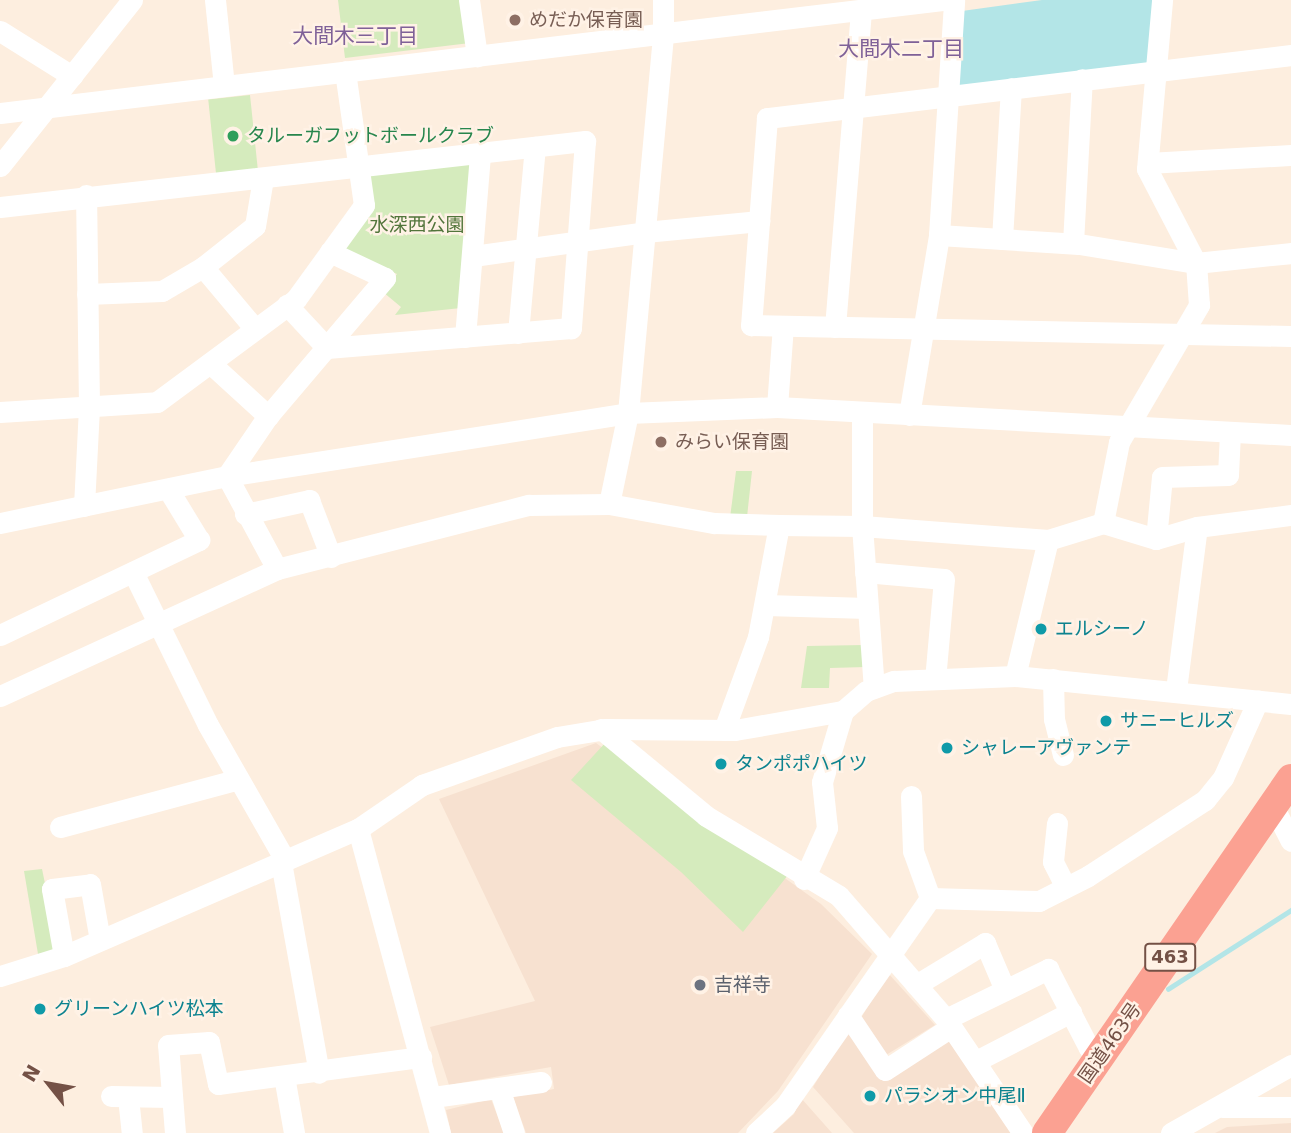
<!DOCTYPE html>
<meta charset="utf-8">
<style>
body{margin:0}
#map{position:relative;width:1291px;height:1133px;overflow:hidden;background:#fdeedf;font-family:"DejaVu Sans","Noto Sans JP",sans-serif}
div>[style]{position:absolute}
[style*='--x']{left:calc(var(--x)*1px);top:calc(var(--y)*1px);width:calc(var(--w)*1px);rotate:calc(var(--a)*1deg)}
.residential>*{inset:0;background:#f7e1d0}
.green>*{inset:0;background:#d5ebbd;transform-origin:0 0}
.water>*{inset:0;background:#b3e5e7}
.stream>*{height:4.5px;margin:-2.25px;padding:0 2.25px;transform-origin:2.25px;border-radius:2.25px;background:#b3e5e7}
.minor>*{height:21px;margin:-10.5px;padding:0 10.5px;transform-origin:10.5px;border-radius:10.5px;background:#fff}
.highway>*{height:30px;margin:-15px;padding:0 15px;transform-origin:15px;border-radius:15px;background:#fba192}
.dots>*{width:19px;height:19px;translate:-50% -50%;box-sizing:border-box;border:4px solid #fff2e6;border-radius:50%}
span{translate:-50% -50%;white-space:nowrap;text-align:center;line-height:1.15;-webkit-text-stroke:5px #fff2e6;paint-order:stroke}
.shield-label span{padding:2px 5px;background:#fff2e6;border:2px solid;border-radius:5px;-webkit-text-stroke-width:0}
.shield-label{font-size:18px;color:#745146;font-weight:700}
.education-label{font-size:19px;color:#785e54}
.left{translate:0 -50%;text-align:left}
.leisure-label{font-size:19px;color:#27864d}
.park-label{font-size:19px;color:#52753b}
.culture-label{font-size:19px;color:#0d838f}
.worship-label{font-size:19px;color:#5b616d}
.street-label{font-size:19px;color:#745146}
.neighbourhood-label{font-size:21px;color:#7f6198}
.north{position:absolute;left:14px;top:1049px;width:70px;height:70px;-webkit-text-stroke:5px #fff2e6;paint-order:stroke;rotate:301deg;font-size:19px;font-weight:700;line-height:28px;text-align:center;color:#745146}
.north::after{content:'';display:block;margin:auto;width:24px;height:32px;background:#745146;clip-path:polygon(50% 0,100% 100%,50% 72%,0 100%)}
</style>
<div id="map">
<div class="residential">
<i style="clip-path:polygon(596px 743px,821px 904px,872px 954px,778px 1091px,738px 1133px,526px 1133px,513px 1097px,554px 1089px,551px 1067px,449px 1085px,430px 1027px,535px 1001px,439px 799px)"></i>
<i style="clip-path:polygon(888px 973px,935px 1025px,886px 1055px,861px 1018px)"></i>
<i style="clip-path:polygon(847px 1032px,884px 1081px,950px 1040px,1012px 1133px,854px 1133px,813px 1087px)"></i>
<i style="clip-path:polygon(801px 1098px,832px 1133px,773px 1133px,794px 1114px)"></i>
<i style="clip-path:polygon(491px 1099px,504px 1133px,451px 1133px,446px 1110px)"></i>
<i style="clip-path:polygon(1291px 1123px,1291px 1133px,1215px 1133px,1227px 1127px)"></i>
</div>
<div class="green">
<i style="clip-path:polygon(338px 0,464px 0,470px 43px,345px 58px)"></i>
<i style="left:250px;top:95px;width:76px;height:42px;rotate:84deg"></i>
<i style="clip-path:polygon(470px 161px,461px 308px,395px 315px,401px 307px,383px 292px,397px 274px,339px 248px,368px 178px,372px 172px)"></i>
<i style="clip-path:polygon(736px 471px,752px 471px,747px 517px,730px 518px)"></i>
<i style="clip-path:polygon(864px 645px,866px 667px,830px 668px,829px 688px,801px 688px,807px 646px)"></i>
<i style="clip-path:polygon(606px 742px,788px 875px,743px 932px,681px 872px,571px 780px)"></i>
<i style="clip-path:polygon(42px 869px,59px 951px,38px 954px,24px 871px)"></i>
</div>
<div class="water">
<i style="clip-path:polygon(1042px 0,1154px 0,1151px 66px,957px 87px,962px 11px)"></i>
</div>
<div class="stream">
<i style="--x:1168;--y:989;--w:146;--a:-32.7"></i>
</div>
<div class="minor">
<i style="--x:215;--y:0;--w:86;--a:84"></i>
<i style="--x:469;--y:0;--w:57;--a:81.9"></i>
<i style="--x:0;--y:31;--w:85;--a:32"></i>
<i style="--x:1291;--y:55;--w:528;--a:173.14"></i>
<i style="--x:767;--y:118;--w:208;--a:94.4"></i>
<i style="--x:751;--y:325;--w:540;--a:1.17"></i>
<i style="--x:0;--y:113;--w:949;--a:-6.84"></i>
<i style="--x:1148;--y:163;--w:143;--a:-3.2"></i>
<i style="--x:0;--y:166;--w:212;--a:-51.5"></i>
<i style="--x:0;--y:207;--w:589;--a:-6.44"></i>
<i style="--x:585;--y:141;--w:188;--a:94.3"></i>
<i style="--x:571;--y:328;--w:245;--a:175.3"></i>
<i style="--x:327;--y:348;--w:59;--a:-132.9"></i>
<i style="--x:939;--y:235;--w:140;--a:3.7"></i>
<i style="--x:1079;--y:244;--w:119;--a:9.2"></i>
<i style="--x:1196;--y:263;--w:96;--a:-6"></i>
<i style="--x:1002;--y:239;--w:151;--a:-86.6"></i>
<i style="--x:1073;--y:243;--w:164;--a:-86.9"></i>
<i style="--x:473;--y:256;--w:174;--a:-7.9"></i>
<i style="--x:645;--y:232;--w:115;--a:-5.5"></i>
<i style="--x:203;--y:267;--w:81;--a:50"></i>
<i style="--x:87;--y:294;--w:75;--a:-2.3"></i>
<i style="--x:162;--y:291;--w:48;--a:-30.3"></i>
<i style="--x:203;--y:267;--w:66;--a:-38.3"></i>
<i style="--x:255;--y:226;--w:49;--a:-80.5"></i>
<i style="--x:835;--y:327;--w:318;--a:-85.3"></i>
<i style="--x:518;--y:333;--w:187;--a:-84.8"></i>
<i style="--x:465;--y:337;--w:184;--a:-85.3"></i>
<i style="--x:210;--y:363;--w:79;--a:42.4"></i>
<i style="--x:777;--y:407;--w:81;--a:-85.8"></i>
<i style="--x:0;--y:412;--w:157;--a:-3.6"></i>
<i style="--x:157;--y:402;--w:173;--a:-36.5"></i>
<i style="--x:296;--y:299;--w:116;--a:-54.1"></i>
<i style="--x:364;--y:205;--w:135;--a:-98.1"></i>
<i style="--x:862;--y:412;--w:114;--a:90"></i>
<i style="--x:862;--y:526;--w:162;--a:85.8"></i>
<i style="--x:909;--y:415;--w:182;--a:-80.5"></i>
<i style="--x:939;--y:235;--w:235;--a:-86.3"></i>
<i style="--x:609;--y:504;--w:93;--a:-78.2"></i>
<i style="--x:628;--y:413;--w:380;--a:-84.7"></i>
<i style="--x:663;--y:35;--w:35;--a:-90"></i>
<i style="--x:84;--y:506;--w:100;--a:-87.1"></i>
<i style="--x:89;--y:406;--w:211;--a:-90.8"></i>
<i style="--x:245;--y:514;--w:66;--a:-12.3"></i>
<i style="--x:309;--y:500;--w:61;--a:68.9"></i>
<i style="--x:0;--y:523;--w:232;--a:-11.7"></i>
<i style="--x:227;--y:476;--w:406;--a:-8.9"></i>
<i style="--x:628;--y:413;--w:149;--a:-2.3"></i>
<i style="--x:777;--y:407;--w:515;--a:3.12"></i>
<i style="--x:1103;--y:523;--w:83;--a:-78.8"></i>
<i style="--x:1119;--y:442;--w:159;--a:-59.7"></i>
<i style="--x:1199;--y:305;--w:42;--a:-94.1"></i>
<i style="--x:1196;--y:263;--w:106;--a:-117.5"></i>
<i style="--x:1147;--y:169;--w:170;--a:-84.9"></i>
<i style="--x:779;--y:525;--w:83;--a:0.7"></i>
<i style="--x:862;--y:526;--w:187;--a:4.3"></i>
<i style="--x:1048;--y:540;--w:58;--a:-17.2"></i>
<i style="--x:1103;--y:523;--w:55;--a:16.8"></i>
<i style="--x:1156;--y:539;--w:43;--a:-16.3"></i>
<i style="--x:1197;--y:527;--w:95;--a:-7.3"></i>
<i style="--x:1156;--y:539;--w:62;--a:-84.5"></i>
<i style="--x:1162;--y:477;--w:66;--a:-1.7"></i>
<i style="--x:1228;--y:475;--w:43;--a:-87.3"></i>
<i style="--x:277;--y:569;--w:106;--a:-118.3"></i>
<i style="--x:227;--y:476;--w:73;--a:-55.7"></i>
<i style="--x:268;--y:416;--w:181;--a:-49.7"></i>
<i style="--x:385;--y:278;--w:61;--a:-154.7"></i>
<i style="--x:133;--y:572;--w:170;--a:63.9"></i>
<i style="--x:208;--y:725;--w:155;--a:60.3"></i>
<i style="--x:865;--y:572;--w:79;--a:5.1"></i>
<i style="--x:944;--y:579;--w:100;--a:95.1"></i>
<i style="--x:766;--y:605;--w:101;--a:1.7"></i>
<i style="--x:0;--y:635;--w:221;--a:-25.5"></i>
<i style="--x:199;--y:540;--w:60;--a:-121.3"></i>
<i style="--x:1015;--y:676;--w:140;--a:-76.4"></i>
<i style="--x:1053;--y:679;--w:40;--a:88.6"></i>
<i style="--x:1054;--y:719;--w:37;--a:76"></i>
<i style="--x:1176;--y:690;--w:164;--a:-82.7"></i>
<i style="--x:0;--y:696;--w:305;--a:-24.6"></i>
<i style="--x:277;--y:569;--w:260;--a:-14.3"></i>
<i style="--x:529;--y:505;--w:80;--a:-0.7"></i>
<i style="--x:609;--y:504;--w:107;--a:10.3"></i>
<i style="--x:714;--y:523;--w:65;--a:1.8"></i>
<i style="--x:779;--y:525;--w:114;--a:100.6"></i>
<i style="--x:758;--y:637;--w:99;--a:110.1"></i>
<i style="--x:601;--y:729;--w:136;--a:39.6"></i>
<i style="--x:706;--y:816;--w:155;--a:31"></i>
<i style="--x:839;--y:896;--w:163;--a:49"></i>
<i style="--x:946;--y:1019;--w:138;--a:56"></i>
<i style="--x:911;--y:796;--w:55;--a:87.9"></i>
<i style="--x:913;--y:851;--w:50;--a:70.1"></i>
<i style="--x:1273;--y:806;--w:39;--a:63"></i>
<i style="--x:1057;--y:823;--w:39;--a:96"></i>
<i style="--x:1053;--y:862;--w:28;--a:63"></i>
<i style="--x:60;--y:827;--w:185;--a:-15"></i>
<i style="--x:358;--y:829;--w:315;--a:74.9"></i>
<i style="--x:281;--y:862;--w:214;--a:79.8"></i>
<i style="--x:804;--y:879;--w:56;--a:-65.7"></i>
<i style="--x:827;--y:828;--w:46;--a:-96.2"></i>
<i style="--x:822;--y:782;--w:74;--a:-73.5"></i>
<i style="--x:843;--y:711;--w:30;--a:-41"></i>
<i style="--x:866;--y:691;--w:30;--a:-20"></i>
<i style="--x:894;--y:681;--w:121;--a:-2.4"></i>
<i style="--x:1015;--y:676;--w:277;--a:5.8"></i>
<i style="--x:64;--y:956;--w:68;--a:-100.2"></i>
<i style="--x:52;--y:889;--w:38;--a:-7"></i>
<i style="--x:90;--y:884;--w:57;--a:79.9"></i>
<i style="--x:0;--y:976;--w:67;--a:-17.4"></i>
<i style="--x:64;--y:956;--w:320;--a:-23.4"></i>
<i style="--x:358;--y:829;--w:78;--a:-34.5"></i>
<i style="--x:422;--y:785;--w:143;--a:-19.6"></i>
<i style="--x:557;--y:737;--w:50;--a:-9.3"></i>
<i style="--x:606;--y:729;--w:129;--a:0.4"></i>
<i style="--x:735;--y:730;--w:110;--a:-10"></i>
<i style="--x:916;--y:985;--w:81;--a:-31.3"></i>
<i style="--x:985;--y:943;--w:51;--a:66.9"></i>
<i style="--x:848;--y:1015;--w:66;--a:56.1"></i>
<i style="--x:885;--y:1070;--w:79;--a:-33.1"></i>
<i style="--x:946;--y:1019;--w:114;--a:-26.1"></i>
<i style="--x:1048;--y:969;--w:89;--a:62.6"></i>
<i style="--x:1089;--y:1048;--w:15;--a:48"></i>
<i style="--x:976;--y:1061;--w:107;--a:-27.3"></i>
<i style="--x:284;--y:1076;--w:58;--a:80"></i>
<i style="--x:499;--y:1088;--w:47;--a:71.6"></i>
<i style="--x:111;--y:1096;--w:61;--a:0.9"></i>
<i style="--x:128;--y:1097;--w:36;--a:84"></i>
<i style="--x:433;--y:1097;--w:109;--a:-7.9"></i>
<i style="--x:1222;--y:1107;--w:69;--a:0"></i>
<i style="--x:175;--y:1133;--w:88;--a:-94.5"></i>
<i style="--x:168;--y:1045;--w:41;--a:-4.2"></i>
<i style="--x:209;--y:1042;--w:43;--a:77.9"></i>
<i style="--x:218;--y:1084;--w:205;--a:-7.6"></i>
<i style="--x:756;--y:1133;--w:40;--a:-43"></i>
<i style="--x:785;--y:1106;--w:254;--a:-55.1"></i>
<i style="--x:930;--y:898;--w:109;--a:1.6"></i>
<i style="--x:1039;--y:901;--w:55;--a:-27"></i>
<i style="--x:1088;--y:876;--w:140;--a:-33"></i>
<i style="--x:1205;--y:800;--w:28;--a:-51"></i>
<i style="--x:1223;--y:778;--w:85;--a:-65.8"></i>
<i style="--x:1171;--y:1133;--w:138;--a:-29.5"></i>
</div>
<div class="highway">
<i style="--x:1047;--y:1133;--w:430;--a:-55.4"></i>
</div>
<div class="dots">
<i style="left:515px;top:20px;background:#8d6e63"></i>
<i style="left:233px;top:136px;background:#2e9e5b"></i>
<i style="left:661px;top:442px;background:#8d6e63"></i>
<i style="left:1041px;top:629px;background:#0f9aa8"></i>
<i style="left:1106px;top:721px;background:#0f9aa8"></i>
<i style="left:947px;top:748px;background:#0f9aa8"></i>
<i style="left:721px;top:764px;background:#0f9aa8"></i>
<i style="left:700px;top:985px;background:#6b7280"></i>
<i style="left:40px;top:1009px;background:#0f9aa8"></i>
<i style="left:870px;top:1096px;background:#0f9aa8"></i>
</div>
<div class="shield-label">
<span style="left:1170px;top:957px">463</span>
</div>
<div class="education-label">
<span class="left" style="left:529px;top:20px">めだか保育園</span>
<span class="left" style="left:675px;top:442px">みらい保育園</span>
</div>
<div class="leisure-label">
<span class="left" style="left:247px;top:136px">タルーガフットボールクラブ</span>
</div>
<div class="park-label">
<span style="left:417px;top:225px">水深西公園</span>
</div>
<div class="culture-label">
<span class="left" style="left:1055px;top:629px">エルシーノ</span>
<span class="left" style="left:1120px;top:721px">サニーヒルズ</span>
<span class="left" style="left:961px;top:748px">シャレーアヴァンテ</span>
<span class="left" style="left:735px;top:764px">タンポポハイツ</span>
<span class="left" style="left:54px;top:1009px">グリーンハイツ松本</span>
<span class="left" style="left:884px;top:1096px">パラシオン中尾Ⅱ</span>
</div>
<div class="worship-label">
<span class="left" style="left:714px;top:985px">吉祥寺</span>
</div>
<div class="street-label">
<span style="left:1110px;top:1043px;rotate:-55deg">国道463号</span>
</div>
<div class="neighbourhood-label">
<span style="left:355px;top:36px">大間木三丁目</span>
<span style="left:901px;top:49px">大間木二丁目</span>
</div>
<div class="north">N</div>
</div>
